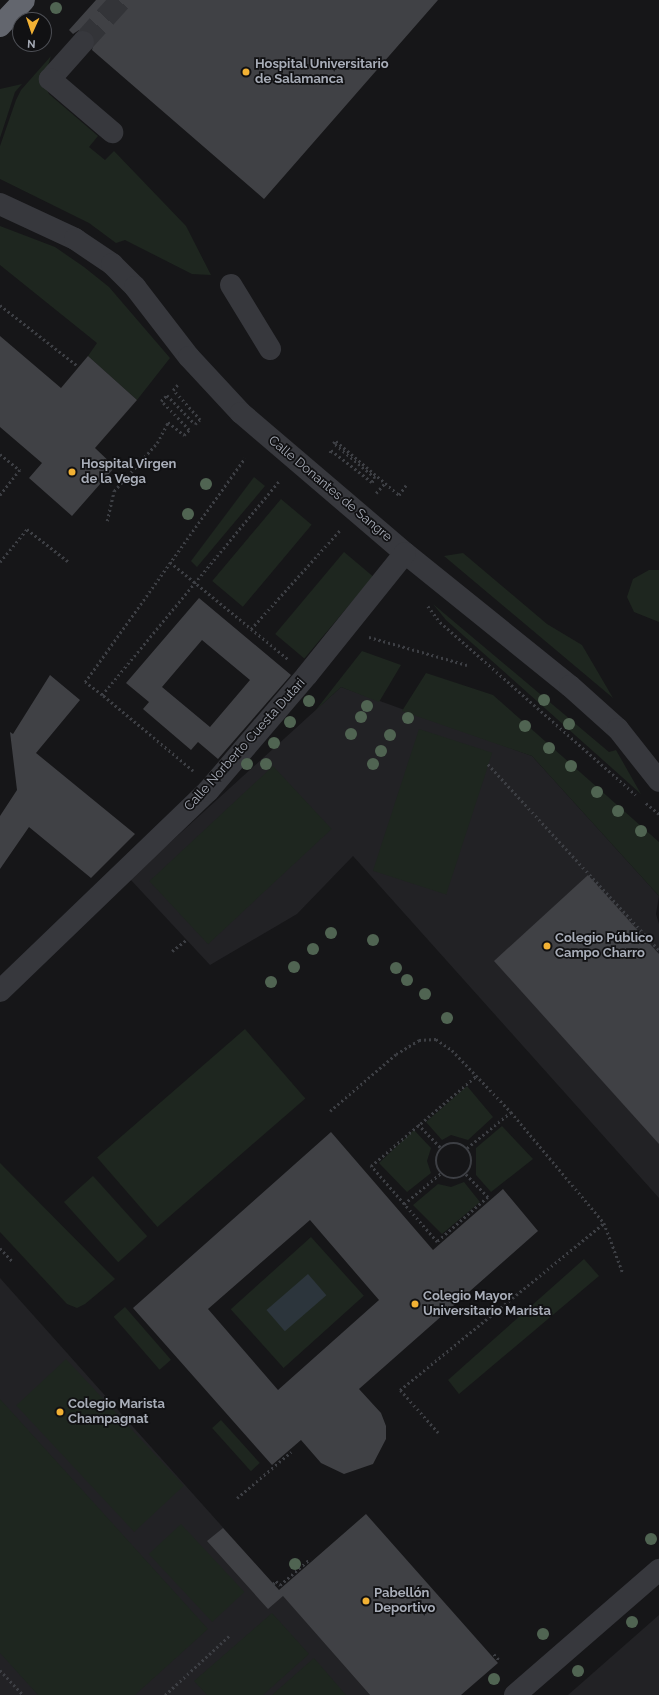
<!DOCTYPE html>
<meta charset="utf-8">
<style>
body{margin:0}
#map{position:relative;width:659px;height:1695px;overflow:hidden;background:#161618;font-family:Raleway,sans-serif}
div>[style]{position:absolute}
[style*='--x']{left:calc(var(--x)*1px);top:calc(var(--y)*1px);width:calc(var(--w)*1px);rotate:calc(var(--a)*1deg)}
.built>*{inset:0;background:#222225}
.green>*{inset:0;background:#1e261f;transform-origin:0 0}
.water>*{inset:0;background:#2c353c;transform-origin:0 0}
.building>*{inset:0;background:#404145}
.minor-tunnel>*{height:22px;margin-top:-11px;transform-origin:0;background:repeating-linear-gradient(90deg,#333438 0 22px,transparent 0 33px)}
.path>*{height:2.5px;margin-top:-1.25px;transform-origin:0;background:repeating-linear-gradient(90deg,#3d3f44 0 2px,transparent 0 5px)}
.path>.ring{margin:-1.25px;padding:0;box-sizing:content-box;background:none;border:2.5px solid #3d3f44;border-radius:50%}
.minor>*{height:22px;margin:-11px;padding:0 11px;transform-origin:11px;border-radius:11px;background:#37383d}
.highway>*{height:22px;margin:-11px;padding:0 11px;transform-origin:11px;border-radius:11px;background:#63666e}
.trees>*{width:12px;height:12px;margin:-6px;border-radius:50%;background:#506452}
.dots>*{width:11px;height:11px;translate:-50% -50%;box-sizing:border-box;border:2px solid #111113;border-radius:50%}
span{translate:-50% -50%;white-space:nowrap;text-align:center;line-height:1.15;-webkit-text-stroke:3.5px #111113;paint-order:stroke}
.poi-label{font-size:13px;color:#a8adb8;font-weight:700}
.left{translate:0 -50%;text-align:left}
.street-label{font-size:13px;color:#a8adb8}
.north{position:absolute;left:12px;top:12px;width:40px;height:40px;box-sizing:border-box;background:#111113;border:1px solid #4d4f55;border-radius:50%;rotate:183deg;font-size:11px;font-weight:700;line-height:16px;text-align:center;color:#a8adb8}
.north::after{content:'';display:block;margin:auto;width:14px;height:18px;background:#f2b134;clip-path:polygon(50% 0,100% 100%,50% 72%,0 100%)}
</style>
<div id="map">
<div class="built">
<i style="clip-path:polygon(341px 687px,532px 756px,659px 896px,656px 914px,659px 924px,659px 1198px,353px 856px,297px 914px,210px 965px,130px 879px)"></i>
<i style="clip-path:polygon(0 1278px,261px 1570px,370px 1695px,0 1695px)"></i>
<i style="clip-path:polygon(659px 1615px,659px 1695px,568px 1695px)"></i>
</div>
<div class="green">
<i style="clip-path:polygon(51px 56px,43px 81px,49px 94px,98px 136px,89px 147px,105px 160px,114px 151px,186px 226px,211px 275px,192px 274px,125px 240px,116px 243px,89px 223px,0 179px,0 146px,16px 100px,21px 90px)"></i>
<i style="clip-path:polygon(22px 84px,15px 92px,0 138px,0 89px)"></i>
<i style="clip-path:polygon(0 226px,55px 247px,84px 267px,109px 287px,170px 358px,137px 400px,88px 356px,97px 343px,0 265px)"></i>
<i style="clip-path:polygon(254px 477px,265px 486px,197px 567px,191px 561px)"></i>
<i style="left:281px;top:499px;width:40px;height:107px;rotate:40deg"></i>
<i style="left:344px;top:552px;width:38px;height:107px;rotate:40deg"></i>
<i style="clip-path:polygon(463px 553px,547px 624px,582px 645px,613px 698px,444px 556px)"></i>
<i style="clip-path:polygon(649px 570px,659px 570px,659px 622px,634px 612px,627px 597px,633px 579px)"></i>
<i style="clip-path:polygon(433px 604px,609px 752px,616px 750px,641px 794px,446px 620px)"></i>
<i style="clip-path:polygon(362px 651px,401px 665px,379px 702px,341px 687px,315px 711px)"></i>
<i style="clip-path:polygon(426px 673px,493px 695px,659px 842px,659px 896px,532px 756px,402px 711px)"></i>
<i style="left:419px;top:729px;width:77px;height:149px;rotate:18deg"></i>
<i style="left:273px;top:766px;width:86px;height:169px;rotate:47deg"></i>
<i style="left:245px;top:1029px;width:92px;height:196px;rotate:49deg"></i>
<i style="clip-path:polygon(467px 1086px,493px 1117px,468px 1140px,451px 1135px,442px 1140px,426px 1122px)"></i>
<i style="clip-path:polygon(502px 1126px,533px 1159px,491px 1192px,476px 1175px,476px 1148px)"></i>
<i style="clip-path:polygon(414px 1130px,431px 1148px,427px 1161px,431px 1173px,407px 1192px,379px 1163px)"></i>
<i style="clip-path:polygon(0 1163px,115px 1279px,85px 1304px,77px 1308px,67px 1304px,0 1232px)"></i>
<i style="left:93px;top:1176px;width:81px;height:39px;rotate:48deg"></i>
<i style="clip-path:polygon(464px 1182px,480px 1202px,442px 1234px,413px 1205px,438px 1184px,451px 1187px)"></i>
<i style="left:311px;top:1237px;width:79px;height:108px;rotate:48deg"></i>
<i style="clip-path:polygon(584px 1259px,599px 1276px,459px 1394px,448px 1380px)"></i>
<i style="left:125px;top:1307px;width:70px;height:15px;rotate:49deg"></i>
<i style="left:66px;top:1359px;width:173px;height:68px;rotate:47deg"></i>
<i style="clip-path:polygon(0 1399px,208px 1629px,135px 1695px,38px 1695px,0 1653px)"></i>
<i style="left:221px;top:1420px;width:58px;height:12px;rotate:48deg"></i>
<i style="left:181px;top:1524px;width:93px;height:44px;rotate:47deg"></i>
<i style="clip-path:polygon(272px 1613px,309px 1654px,263px 1695px,207px 1695px,194px 1681px)"></i>
<i style="clip-path:polygon(314px 1658px,346px 1695px,272px 1695px)"></i>
</div>
<div class="water">
<i style="left:308px;top:1274px;width:28px;height:55px;rotate:49deg"></i>
</div>
<div class="building">
<i style="clip-path:polygon(96px 0,438px 0,264px 199px,92px 50px,95px 38px,91px 32px,79px 30px,73px 34px,69px 30px)"></i>
<i style="clip-path:polygon(0 336px,61px 388px,88px 356px,137px 400px,95px 448px,115px 467px,72px 516px,29px 478px,42px 463px,0 427px)"></i>
<i style="clip-path:polygon(evenodd,199px 598px,291px 675px,218px 759px,198px 742px,191px 750px,143px 709px,149px 702px,126px 683px,199px 598px,202px 640px,250px 680px,210px 727px,162px 687px,202px 640px)"></i>
<i style="clip-path:polygon(50px 675px,80px 700px,36px 753px,135px 834px,91px 878px,29px 827px,0 869px,0 816px,17px 790px,10px 732px,13px 734px)"></i>
<i style="clip-path:polygon(588px 875px,659px 954px,659px 1144px,494px 961px)"></i>
<i style="clip-path:polygon(evenodd,331px 1132px,433px 1250px,503px 1189px,538px 1231px,359px 1389px,381px 1413px,386px 1426px,386px 1439px,373px 1464px,344px 1474px,321px 1463px,301px 1440px,272px 1465px,133px 1308px,331px 1132px,310px 1220px,379px 1300px,278px 1390px,208px 1309px,310px 1220px)"></i>
<i style="clip-path:polygon(366px 1514px,498px 1663px,461px 1695px,370px 1695px,283px 1596px,268px 1609px,207px 1541px,223px 1528px,279px 1590px)"></i>
</div>
<div class="minor-tunnel">
<i style="--x:83;--y:42;--w:57;--a:-47.9"></i>
</div>
<div class="path">
<i style="--x:0;--y:305;--w:100;--a:38.1"></i>
<i style="--x:330;--y:453;--w:3;--a:-72"></i>
<i style="--x:331;--y:450;--w:52;--a:38"></i>
<i style="--x:372;--y:482;--w:5;--a:-53"></i>
<i style="--x:375;--y:478;--w:55;--a:-140.2"></i>
<i style="--x:333;--y:443;--w:4;--a:-34"></i>
<i style="--x:336;--y:441;--w:83;--a:40.6"></i>
<i style="--x:399;--y:495;--w:12;--a:-55"></i>
<i style="--x:0;--y:454;--w:26;--a:39"></i>
<i style="--x:20;--y:470;--w:33;--a:128"></i>
<i style="--x:376;--y:493;--w:13;--a:-48"></i>
<i style="--x:107;--y:521;--w:31;--a:-77"></i>
<i style="--x:114;--y:491;--w:64;--a:-48.1"></i>
<i style="--x:157;--y:443;--w:24;--a:-62"></i>
<i style="--x:168;--y:422;--w:21;--a:39"></i>
<i style="--x:184;--y:435;--w:7;--a:-45"></i>
<i style="--x:189;--y:430;--w:40;--a:-134"></i>
<i style="--x:161;--y:401;--w:8;--a:-45"></i>
<i style="--x:167;--y:395;--w:40;--a:46"></i>
<i style="--x:195;--y:424;--w:6;--a:-39"></i>
<i style="--x:200;--y:420;--w:40;--a:-132"></i>
<i style="--x:173;--y:390;--w:9;--a:-49"></i>
<i style="--x:0;--y:562;--w:43;--a:-50.7"></i>
<i style="--x:27;--y:529;--w:53;--a:38.2"></i>
<i style="--x:170;--y:562;--w:153;--a:39.4"></i>
<i style="--x:428;--y:606;--w:20;--a:53"></i>
<i style="--x:440;--y:622;--w:261;--a:41.4"></i>
<i style="--x:251;--y:629;--w:133;--a:-48"></i>
<i style="--x:369;--y:637;--w:102;--a:15.9"></i>
<i style="--x:102;--y:695;--w:21;--a:-143"></i>
<i style="--x:85;--y:682;--w:275;--a:-54.5"></i>
<i style="--x:488;--y:764;--w:253;--a:47.4"></i>
<i style="--x:193;--y:771;--w:119;--a:-140.1"></i>
<i style="--x:102;--y:695;--w:278;--a:-50.4"></i>
<i style="--x:646;--y:803;--w:17;--a:40"></i>
<i style="--x:172;--y:951;--w:18;--a:-38"></i>
<i style="--x:330;--y:1111;--w:87;--a:-40.8"></i>
<i style="--x:396;--y:1054;--w:27;--a:-31"></i>
<i style="--x:419;--y:1040;--w:17;--a:-3"></i>
<i style="--x:436;--y:1039;--w:19;--a:35"></i>
<i style="--x:452;--y:1050;--w:86;--a:46.4"></i>
<i style="--x:511;--y:1112;--w:145;--a:50"></i>
<i style="--x:604;--y:1223;--w:53;--a:69.2"></i>
<i style="--x:418;--y:1124;--w:33;--a:46"></i>
<i class="ring" style="left:436px;top:1143px;width:33.5px;height:33.5px"></i>
<i style="--x:467;--y:1148;--w:57;--a:-39.3"></i>
<i style="--x:466;--y:1174;--w:32;--a:46"></i>
<i style="--x:488;--y:1197;--w:68;--a:138.6"></i>
<i style="--x:437;--y:1242;--w:101;--a:-131"></i>
<i style="--x:371;--y:1166;--w:140;--a:-40.6"></i>
<i style="--x:404;--y:1204;--w:48;--a:-40"></i>
<i style="--x:0;--y:1248;--w:18;--a:47"></i>
<i style="--x:438;--y:1433;--w:57;--a:-131.5"></i>
<i style="--x:400;--y:1390;--w:264;--a:-39.3"></i>
<i style="--x:237;--y:1498;--w:71;--a:-40.4"></i>
<i style="--x:273;--y:1584;--w:4;--a:-45"></i>
<i style="--x:276;--y:1581;--w:6;--a:45"></i>
<i style="--x:280;--y:1585;--w:40;--a:-41"></i>
<i style="--x:494;--y:1654;--w:9;--a:49"></i>
<i style="--x:0;--y:1670;--w:34;--a:47"></i>
<i style="--x:165;--y:1695;--w:88;--a:-42.7"></i>
</div>
<div class="minor">
<i style="--x:83;--y:42;--w:50;--a:131.7"></i>
<i style="--x:50;--y:79;--w:82;--a:40.5"></i>
<i style="--x:0;--y:204;--w:83;--a:25"></i>
<i style="--x:75;--y:239;--w:45;--a:34"></i>
<i style="--x:112;--y:264;--w:33;--a:45"></i>
<i style="--x:135;--y:287;--w:88;--a:52.4"></i>
<i style="--x:189;--y:357;--w:76;--a:47.1"></i>
<i style="--x:241;--y:413;--w:216;--a:40.5"></i>
<i style="--x:405;--y:553;--w:212;--a:38.9"></i>
<i style="--x:570;--y:686;--w:64;--a:41.9"></i>
<i style="--x:618;--y:729;--w:66;--a:51.7"></i>
<i style="--x:231;--y:285;--w:75;--a:58.6"></i>
<i style="--x:0;--y:991;--w:289;--a:-43.9"></i>
<i style="--x:208;--y:791;--w:153;--a:-49.5"></i>
<i style="--x:307;--y:675;--w:156;--a:-51.2"></i>
<i style="--x:515;--y:1695;--w:191;--a:-41"></i>
</div>
<div class="highway">
<i style="--x:0;--y:26;--w:35;--a:-47"></i>
</div>
<div class="trees">
<i style="left:56px;top:8px"></i>
<i style="left:206px;top:484px"></i>
<i style="left:188px;top:514px"></i>
<i style="left:544px;top:700px"></i>
<i style="left:309px;top:701px"></i>
<i style="left:367px;top:706px"></i>
<i style="left:361px;top:717px"></i>
<i style="left:408px;top:718px"></i>
<i style="left:290px;top:722px"></i>
<i style="left:569px;top:724px"></i>
<i style="left:525px;top:726px"></i>
<i style="left:351px;top:734px"></i>
<i style="left:390px;top:735px"></i>
<i style="left:274px;top:743px"></i>
<i style="left:549px;top:748px"></i>
<i style="left:381px;top:751px"></i>
<i style="left:247px;top:764px"></i>
<i style="left:266px;top:764px"></i>
<i style="left:373px;top:764px"></i>
<i style="left:571px;top:766px"></i>
<i style="left:597px;top:792px"></i>
<i style="left:618px;top:811px"></i>
<i style="left:641px;top:831px"></i>
<i style="left:331px;top:933px"></i>
<i style="left:373px;top:940px"></i>
<i style="left:313px;top:949px"></i>
<i style="left:294px;top:967px"></i>
<i style="left:396px;top:968px"></i>
<i style="left:407px;top:980px"></i>
<i style="left:271px;top:982px"></i>
<i style="left:425px;top:994px"></i>
<i style="left:447px;top:1018px"></i>
<i style="left:651px;top:1539px"></i>
<i style="left:295px;top:1564px"></i>
<i style="left:632px;top:1622px"></i>
<i style="left:543px;top:1634px"></i>
<i style="left:578px;top:1671px"></i>
<i style="left:494px;top:1679px"></i>
</div>
<div class="dots">
<i style="left:246px;top:72px;background:#f2b134"></i>
<i style="left:72px;top:472px;background:#f2b134"></i>
<i style="left:547px;top:946px;background:#f2b134"></i>
<i style="left:415px;top:1304px;background:#f2b134"></i>
<i style="left:60px;top:1412px;background:#f2b134"></i>
<i style="left:366px;top:1601px;background:#f2b134"></i>
</div>
<div class="poi-label">
<span class="left" style="left:255px;top:72px">Hospital Universitario<br>de Salamanca</span>
<span class="left" style="left:81px;top:472px">Hospital Virgen<br>de la Vega</span>
<span class="left" style="left:555px;top:946px">Colegio Público<br>Campo Charro</span>
<span class="left" style="left:423px;top:1304px">Colegio Mayor<br>Universitario Marista</span>
<span class="left" style="left:68px;top:1412px">Colegio Marista<br>Champagnat</span>
<span class="left" style="left:374px;top:1601px">Pabellón<br>Deportivo</span>
</div>
<div class="street-label">
<span style="left:330px;top:489px;rotate:40deg">Calle Donantes de Sangre</span>
<span style="left:245px;top:745px;rotate:-48deg">Calle Norberto Cuesta Dutari</span>
</div>
<div class="north">N</div>
</div>
